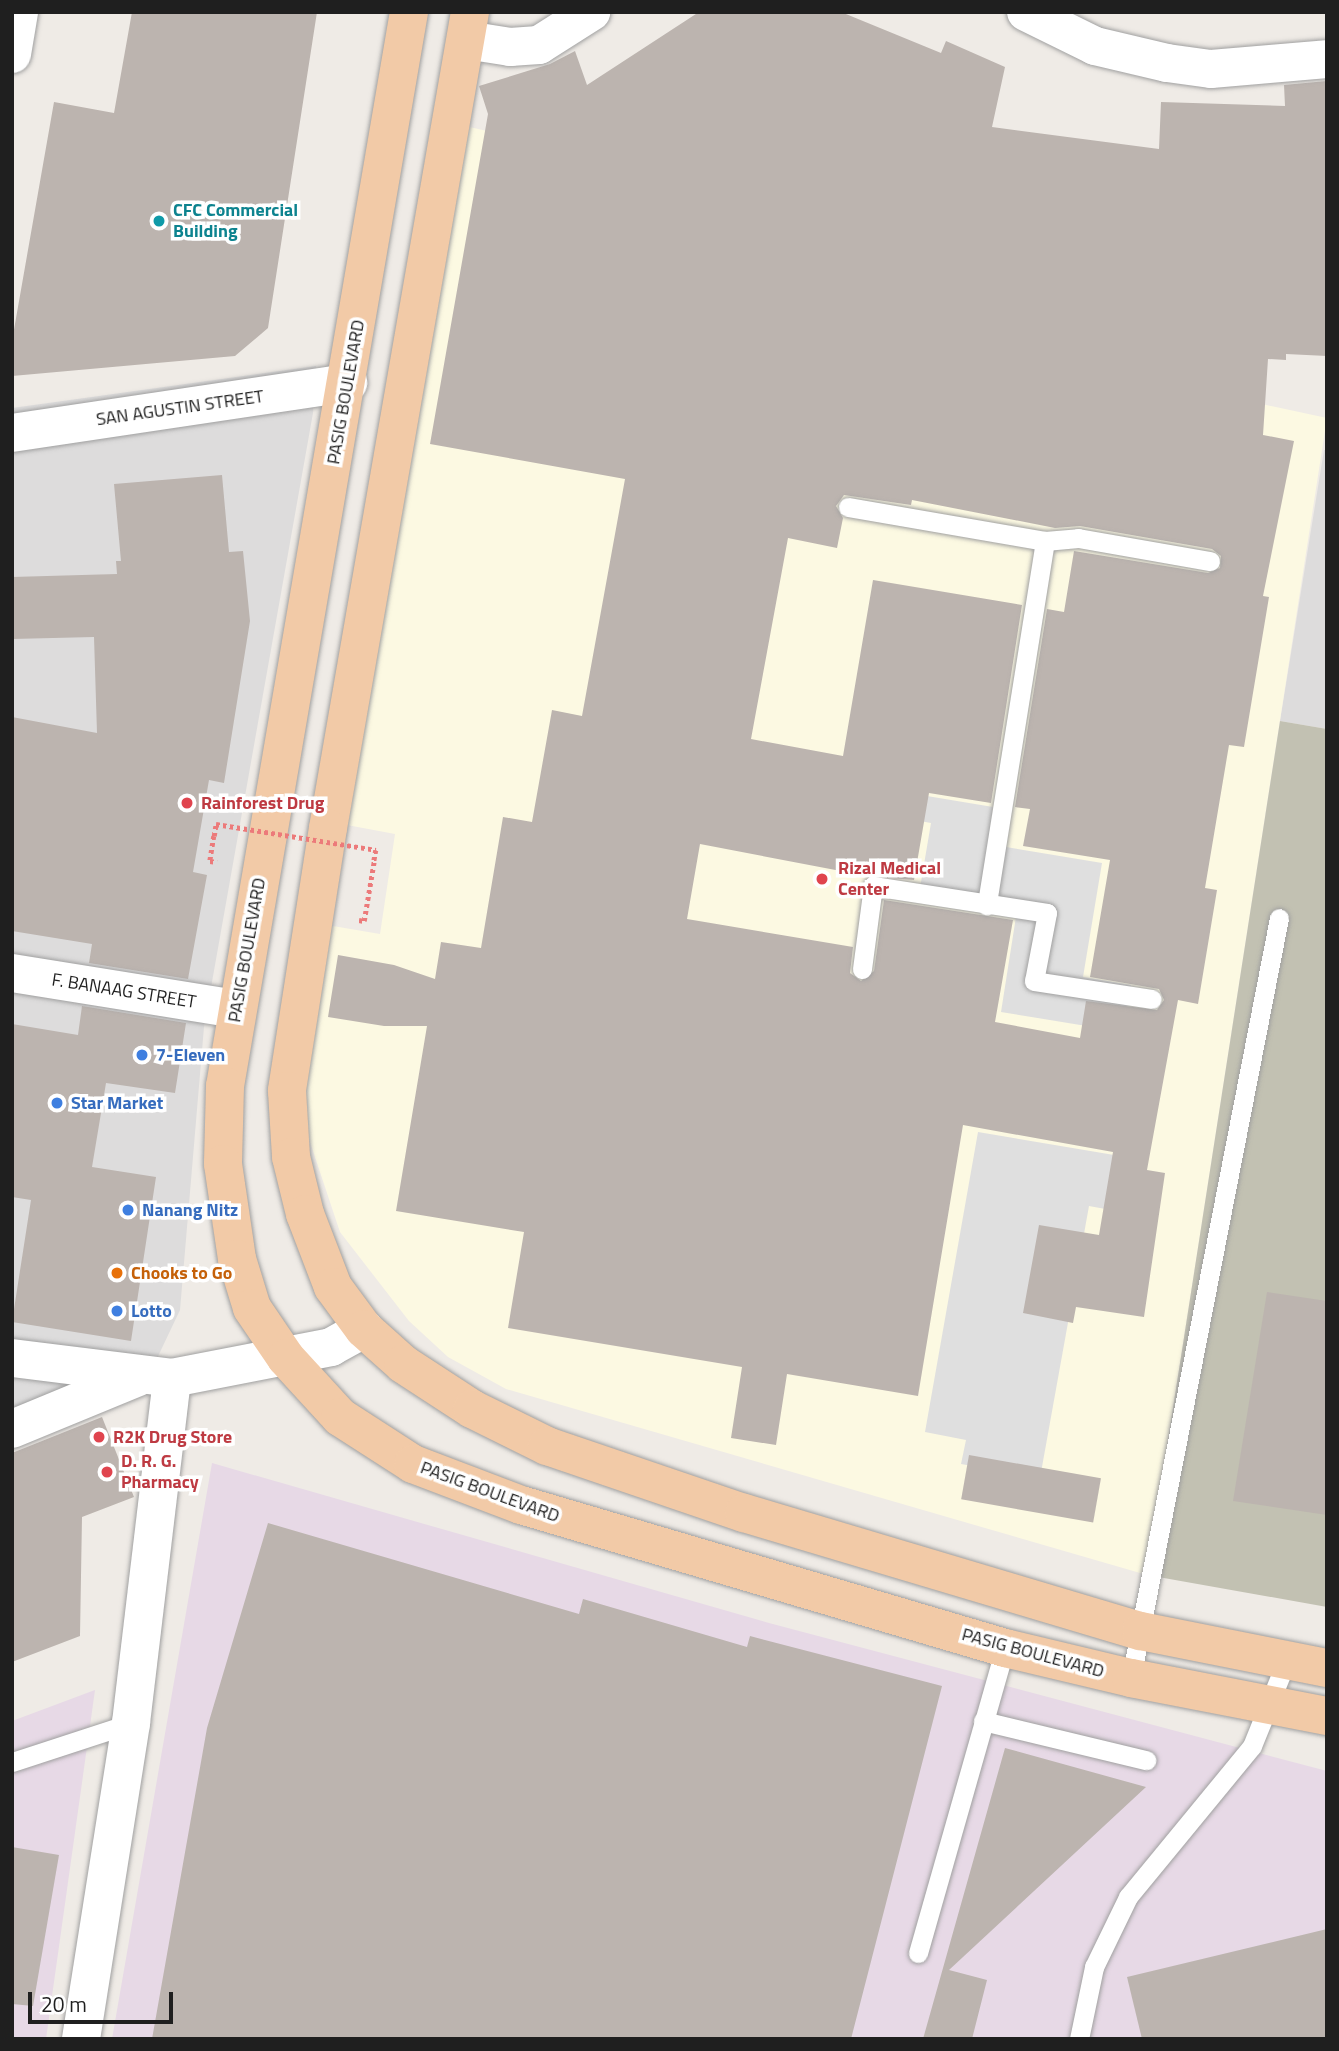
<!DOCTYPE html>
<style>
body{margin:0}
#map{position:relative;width:1339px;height:2051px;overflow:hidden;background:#efebe6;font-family:"Titillium Web",sans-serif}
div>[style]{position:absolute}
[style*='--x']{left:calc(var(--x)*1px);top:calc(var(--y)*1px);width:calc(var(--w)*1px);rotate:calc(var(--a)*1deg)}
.residential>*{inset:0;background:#dddcdc}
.industrial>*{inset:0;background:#e7d9e6}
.education>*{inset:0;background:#fcf9e2}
.construction>*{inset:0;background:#c2c1b2}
.parking>*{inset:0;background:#dfdfdf}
.building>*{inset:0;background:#bcb4af;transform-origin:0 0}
.path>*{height:4.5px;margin-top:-2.25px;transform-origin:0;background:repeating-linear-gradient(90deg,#ec7a7a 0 3.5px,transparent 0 7px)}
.roads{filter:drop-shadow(0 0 2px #a0a0a0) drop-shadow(0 0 2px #a0a0a0)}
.lane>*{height:19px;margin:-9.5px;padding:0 9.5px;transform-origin:9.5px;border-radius:9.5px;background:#fff}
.street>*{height:38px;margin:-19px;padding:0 19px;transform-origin:19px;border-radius:19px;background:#fff}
.primary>*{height:38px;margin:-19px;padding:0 19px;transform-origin:19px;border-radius:19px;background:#f2caa7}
.path-bridge>*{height:4.5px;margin-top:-2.25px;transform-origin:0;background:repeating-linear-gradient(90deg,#ec7a7a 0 3.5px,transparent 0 7px)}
.dots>*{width:19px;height:19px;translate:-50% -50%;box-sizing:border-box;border:4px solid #fff;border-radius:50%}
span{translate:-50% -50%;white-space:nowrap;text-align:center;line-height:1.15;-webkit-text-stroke:7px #fff;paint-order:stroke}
.culture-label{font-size:18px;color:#0d838f;font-weight:700}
.left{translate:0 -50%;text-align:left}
.street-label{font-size:18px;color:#1f1f1f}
.health-label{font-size:18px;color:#be3a42;font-weight:700}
.shop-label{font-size:18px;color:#366cbe;font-weight:700}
.food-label{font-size:18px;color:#c56008;font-weight:700}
.frame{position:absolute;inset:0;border:14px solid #1f1f1f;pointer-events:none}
.scale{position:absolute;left:28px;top:1992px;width:145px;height:32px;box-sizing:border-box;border:4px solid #1f1f1f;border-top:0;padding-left:9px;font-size:21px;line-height:24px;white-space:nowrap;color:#1f1f1f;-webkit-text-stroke:5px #fff;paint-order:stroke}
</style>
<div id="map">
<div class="residential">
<i style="clip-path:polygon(316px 366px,313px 413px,204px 1027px,180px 1310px,142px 1390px,12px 1445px,12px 408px)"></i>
<i style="clip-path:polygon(1324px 450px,1327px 450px,1327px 729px,1280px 721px)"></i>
</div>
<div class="industrial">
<i style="clip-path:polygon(212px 1463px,769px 1623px,1327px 1771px,1327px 2039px,112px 2039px)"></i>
<i style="clip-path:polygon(95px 1690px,46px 2039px,12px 2039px,12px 1721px)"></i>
</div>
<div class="education">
<i style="clip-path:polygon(465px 126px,626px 163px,1047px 358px,1327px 418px,1147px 1575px,506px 1389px,448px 1357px,409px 1321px,340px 1232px,308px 1136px,304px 1089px,327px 925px,380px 934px,395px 834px,347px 825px)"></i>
</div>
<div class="construction">
<i style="clip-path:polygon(1280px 721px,1327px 729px,1327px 1607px,1147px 1575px)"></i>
</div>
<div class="parking">
<i style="clip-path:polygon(885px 789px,993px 807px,988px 844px,1102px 863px,1083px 977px,1131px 985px,1123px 1032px,1001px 1012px,1018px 904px,920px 888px,931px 823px,880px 814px)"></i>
<i style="clip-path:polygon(978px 1132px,1120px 1156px,1111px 1210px,1089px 1206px,1040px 1478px,961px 1464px,966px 1440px,925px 1432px)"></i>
</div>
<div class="building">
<i style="clip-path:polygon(132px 12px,317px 12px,268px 328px,235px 356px,12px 376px,12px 341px,54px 102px,114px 113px)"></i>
<i style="clip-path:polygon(evenodd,699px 12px,841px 12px,941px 53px,946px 41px,1005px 67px,992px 127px,1159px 149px,1161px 102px,1285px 106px,1284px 85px,1327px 81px,1327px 356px,1286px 354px,1286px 360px,1268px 359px,1263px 435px,1294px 441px,1263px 596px,1269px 597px,1244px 747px,1229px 745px,1205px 888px,1217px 890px,1198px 1004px,1178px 1000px,1147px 1170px,1165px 1173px,1144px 1317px,1076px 1307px,1073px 1323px,1023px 1313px,1039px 1225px,1099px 1235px,1113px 1152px,963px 1125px,918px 1396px,787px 1374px,776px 1445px,731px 1438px,742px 1367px,508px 1328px,524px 1232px,396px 1211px,427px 1026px,384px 1026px,328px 1017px,338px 955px,394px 965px,435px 979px,441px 942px,481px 948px,503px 817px,532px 822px,552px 710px,582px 716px,625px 479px,430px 444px,488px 114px,479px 86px,550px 64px,575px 51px,587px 85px,699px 12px,844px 495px,911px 505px,912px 500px,1055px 528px,1080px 526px,1212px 549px,1221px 556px,1220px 568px,1208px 573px,1074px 551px,1064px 612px,1047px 609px,1015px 807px,1030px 809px,1023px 846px,1110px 860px,1090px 977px,1159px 989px,1164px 1000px,1157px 1010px,1086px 1001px,1080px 1038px,995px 1022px,1013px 920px,884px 900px,874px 971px,861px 981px,850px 973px,853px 947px,687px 919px,700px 844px,867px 876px,914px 880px,929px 793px,991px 803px,1022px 605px,873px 580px,843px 756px,751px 739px,788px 538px,837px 548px,843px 518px,836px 506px,844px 495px)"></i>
<i style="clip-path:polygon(222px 475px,229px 552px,243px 551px,250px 621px,224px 783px,209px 780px,193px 872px,207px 875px,188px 979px,89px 963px,92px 944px,12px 931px,12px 717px,97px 733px,94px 637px,12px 639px,12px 577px,117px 574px,116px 561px,121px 561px,114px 484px)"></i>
<i style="clip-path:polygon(82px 1006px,186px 1023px,175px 1093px,106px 1083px,92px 1167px,156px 1177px,131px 1341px,12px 1322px,31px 1200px,12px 1197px,12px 1024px,78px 1035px)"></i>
<i style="clip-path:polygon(1267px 1292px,1327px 1301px,1327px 1515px,1233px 1501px)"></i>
<i style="clip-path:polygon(102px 1417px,134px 1497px,82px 1517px,80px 1636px,12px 1662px,12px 1453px)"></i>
<i style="left:969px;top:1455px;width:134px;height:45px;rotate:10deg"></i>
<i style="clip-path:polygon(268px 1523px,579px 1614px,583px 1599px,747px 1647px,750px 1636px,942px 1686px,851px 2039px,152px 2039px,207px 1728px)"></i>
<i style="clip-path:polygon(1005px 1748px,1146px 1787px,949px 1970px,987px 1980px,972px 2039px,923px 2039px)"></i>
<i style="clip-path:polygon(12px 1847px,59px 1855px,33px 2006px,12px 2004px)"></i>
<i style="clip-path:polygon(1327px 1929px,1327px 2039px,1142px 2039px,1127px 1977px)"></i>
</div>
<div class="path">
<i style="--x:214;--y:836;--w:25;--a:99"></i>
<i style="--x:210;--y:861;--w:7;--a:8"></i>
<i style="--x:359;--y:920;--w:5;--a:11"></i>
<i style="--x:364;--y:921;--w:61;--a:-80.5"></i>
</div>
<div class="roads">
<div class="lane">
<i style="--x:848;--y:507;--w:200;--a:9.8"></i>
<i style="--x:1045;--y:541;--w:369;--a:99.1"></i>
<i style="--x:1045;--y:541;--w:33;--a:-5"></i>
<i style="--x:1078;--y:538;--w:134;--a:9.9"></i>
<i style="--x:862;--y:969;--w:84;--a:-82.5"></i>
<i style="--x:873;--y:886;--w:176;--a:8.8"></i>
<i style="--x:1047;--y:913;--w:69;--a:100.8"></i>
<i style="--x:1034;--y:981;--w:119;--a:8.7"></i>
<i style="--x:1131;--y:1678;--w:774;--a:-78.98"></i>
<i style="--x:983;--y:1721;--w:168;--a:13.5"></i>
<i style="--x:12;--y:1762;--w:125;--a:-18.1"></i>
<i style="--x:918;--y:1953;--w:317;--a:-74.1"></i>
<i style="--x:1079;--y:2039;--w:74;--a:-78.2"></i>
<i style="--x:1094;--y:1967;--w:78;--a:-64.1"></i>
<i style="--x:1128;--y:1897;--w:195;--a:-50.6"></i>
<i style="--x:1252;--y:1746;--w:91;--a:-68"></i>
</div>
<div class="street">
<i style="--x:1026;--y:12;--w:77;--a:26.2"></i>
<i style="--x:1095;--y:46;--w:74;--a:13.3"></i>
<i style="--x:1167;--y:63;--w:44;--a:7.8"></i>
<i style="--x:1211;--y:69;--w:116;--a:-4.9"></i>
<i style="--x:466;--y:40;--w:45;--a:9"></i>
<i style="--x:510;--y:47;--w:29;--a:-4"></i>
<i style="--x:539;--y:45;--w:62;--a:-32.4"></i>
<i style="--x:12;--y:54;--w:43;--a:-80.5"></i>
<i style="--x:12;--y:433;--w:340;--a:-8.5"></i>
<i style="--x:12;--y:973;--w:227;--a:9.1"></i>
<i style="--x:12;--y:1358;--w:161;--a:7.1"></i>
<i style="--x:172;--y:1378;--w:162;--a:-11"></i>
<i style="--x:331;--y:1347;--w:38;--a:-29"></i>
<i style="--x:12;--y:1429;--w:136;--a:-22.4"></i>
<i style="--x:81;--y:2039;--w:320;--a:-81"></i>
<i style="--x:131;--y:1723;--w:347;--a:-83.2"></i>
</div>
<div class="primary">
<i style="--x:409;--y:12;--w:1090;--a:99.72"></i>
<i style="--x:225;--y:1086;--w:78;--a:91.5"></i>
<i style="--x:223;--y:1164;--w:96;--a:81.6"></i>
<i style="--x:237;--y:1259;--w:51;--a:73"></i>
<i style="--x:252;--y:1308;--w:60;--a:55.8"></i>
<i style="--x:286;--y:1358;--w:80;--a:47.5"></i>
<i style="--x:340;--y:1417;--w:87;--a:32.8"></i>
<i style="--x:413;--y:1464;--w:116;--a:20.8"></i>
<i style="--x:521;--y:1505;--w:505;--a:16.46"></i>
<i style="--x:1005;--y:1648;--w:130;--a:13.4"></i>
<i style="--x:1131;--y:1678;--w:200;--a:11"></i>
<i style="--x:470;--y:12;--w:828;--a:99.87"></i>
<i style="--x:328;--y:828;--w:266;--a:98.9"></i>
<i style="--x:287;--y:1091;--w:66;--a:86.5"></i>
<i style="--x:291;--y:1157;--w:59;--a:76.2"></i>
<i style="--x:305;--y:1214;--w:78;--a:69"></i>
<i style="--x:333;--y:1287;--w:52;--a:53.6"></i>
<i style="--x:364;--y:1329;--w:52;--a:41.9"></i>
<i style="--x:403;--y:1364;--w:82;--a:33.1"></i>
<i style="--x:472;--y:1409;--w:84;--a:26.3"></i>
<i style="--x:547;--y:1446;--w:208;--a:18.8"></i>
<i style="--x:744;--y:1513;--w:414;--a:16.6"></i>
<i style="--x:1141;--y:1631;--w:190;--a:11.3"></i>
</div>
</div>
<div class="path-bridge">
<i style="--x:214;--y:836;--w:12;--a:-81"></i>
<i style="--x:216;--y:824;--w:162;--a:9.2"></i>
<i style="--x:376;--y:850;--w:11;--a:100"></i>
</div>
<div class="dots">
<i style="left:159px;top:221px;background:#0f9aa8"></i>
<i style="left:187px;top:803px;background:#e0444e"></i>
<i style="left:822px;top:879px;background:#e0444e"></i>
<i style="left:142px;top:1055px;background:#3f7fe0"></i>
<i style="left:57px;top:1103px;background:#3f7fe0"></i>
<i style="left:128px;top:1210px;background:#3f7fe0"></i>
<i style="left:117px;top:1273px;background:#e8710a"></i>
<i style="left:117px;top:1311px;background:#3f7fe0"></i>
<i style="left:99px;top:1437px;background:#e0444e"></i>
<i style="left:107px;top:1472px;background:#e0444e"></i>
</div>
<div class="culture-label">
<span class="left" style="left:173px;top:221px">CFC Commercial<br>Building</span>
</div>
<div class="street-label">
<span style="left:346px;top:392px;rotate:-80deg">PASIG BOULEVARD</span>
<span style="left:180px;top:408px;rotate:-8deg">SAN AGUSTIN STREET</span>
<span style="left:247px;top:950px;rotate:-80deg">PASIG BOULEVARD</span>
<span style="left:124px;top:991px;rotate:9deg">F. BANAAG STREET</span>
<span style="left:490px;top:1492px;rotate:20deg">PASIG BOULEVARD</span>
<span style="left:1033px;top:1653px;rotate:15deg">PASIG BOULEVARD</span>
</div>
<div class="health-label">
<span class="left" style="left:201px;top:803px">Rainforest Drug</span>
<span class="left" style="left:838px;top:879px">Rizal Medical<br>Center</span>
<span class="left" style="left:113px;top:1437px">R2K Drug Store</span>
<span class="left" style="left:121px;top:1472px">D. R. G.<br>Pharmacy</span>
</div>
<div class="shop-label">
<span class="left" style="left:156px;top:1055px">7-Eleven</span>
<span class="left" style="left:71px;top:1103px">Star Market</span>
<span class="left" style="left:142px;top:1210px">Nanang Nitz</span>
<span class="left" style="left:131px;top:1311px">Lotto</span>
</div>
<div class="food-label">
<span class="left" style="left:131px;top:1273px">Chooks to Go</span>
</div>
<div class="frame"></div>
<div class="scale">20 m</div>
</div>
